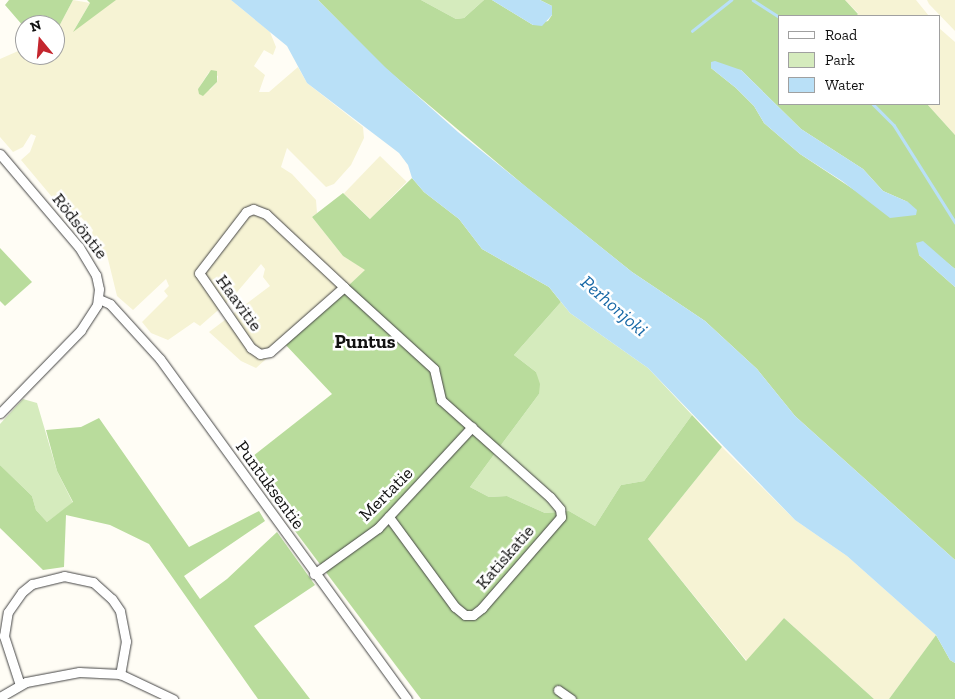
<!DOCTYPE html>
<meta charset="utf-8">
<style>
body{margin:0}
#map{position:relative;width:955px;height:699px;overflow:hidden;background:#fffdf5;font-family:"Zilla Slab",serif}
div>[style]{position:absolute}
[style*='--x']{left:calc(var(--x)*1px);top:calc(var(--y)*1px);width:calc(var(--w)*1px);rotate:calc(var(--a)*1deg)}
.farmland>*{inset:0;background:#f6f3d4;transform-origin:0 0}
.green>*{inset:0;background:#d5ebbd}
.forest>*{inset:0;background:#b9dc9c}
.water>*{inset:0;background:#b9e0f7}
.stream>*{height:2.5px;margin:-1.25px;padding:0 1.25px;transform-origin:1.25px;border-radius:1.25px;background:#b9e0f7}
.roads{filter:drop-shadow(0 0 1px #444) drop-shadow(0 0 1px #444)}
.minor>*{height:9px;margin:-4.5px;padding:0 4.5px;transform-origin:4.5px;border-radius:4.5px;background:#fff}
span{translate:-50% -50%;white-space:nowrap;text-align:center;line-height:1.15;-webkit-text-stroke:5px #fff;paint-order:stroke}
.street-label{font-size:18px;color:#111}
.water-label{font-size:19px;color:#1768a6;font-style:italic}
.neighbourhood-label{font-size:19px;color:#111;font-weight:700}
.legend{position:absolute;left:778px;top:15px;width:162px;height:90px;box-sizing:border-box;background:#fff;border:1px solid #a0a0a0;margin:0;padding:6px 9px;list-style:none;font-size:15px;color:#111}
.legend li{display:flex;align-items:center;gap:10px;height:25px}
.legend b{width:25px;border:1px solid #a0a0a0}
.north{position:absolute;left:15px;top:15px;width:50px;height:50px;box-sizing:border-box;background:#fff;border:1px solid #a0a0a0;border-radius:50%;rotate:343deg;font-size:14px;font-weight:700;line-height:20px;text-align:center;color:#111}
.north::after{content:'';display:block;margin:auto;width:18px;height:22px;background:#c4262e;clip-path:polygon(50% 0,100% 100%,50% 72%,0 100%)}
</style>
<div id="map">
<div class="farmland">
<i style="clip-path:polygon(evenodd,73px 0,90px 3px,74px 30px,115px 0,231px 0,270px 32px,276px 47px,273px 55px,264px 50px,254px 66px,265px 75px,259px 92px,269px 92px,298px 67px,307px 83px,363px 127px,364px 138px,351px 165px,334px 184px,326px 187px,287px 148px,281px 167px,292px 174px,316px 200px,317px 213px,312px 217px,343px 256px,366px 270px,256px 368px,241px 361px,209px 332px,270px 286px,263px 277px,265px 269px,261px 264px,232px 298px,200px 326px,194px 322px,168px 340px,151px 333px,142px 322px,168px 296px,164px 291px,169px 286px,166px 279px,133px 310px,117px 296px,107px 255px,91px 237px,93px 230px,81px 217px,73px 222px,21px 160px,30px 152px,36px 136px,31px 134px,23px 147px,13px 152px,0 137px,0 59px,25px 48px,25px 55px,55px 55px,55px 34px,73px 0,209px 72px,218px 76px,217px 82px,210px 90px,198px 89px,209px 72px)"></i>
<i style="clip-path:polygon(845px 0,916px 0,929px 16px,856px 16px,858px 13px)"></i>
<i style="clip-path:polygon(927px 0,955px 0,955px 31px,929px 4px)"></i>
<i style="clip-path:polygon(939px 28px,955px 42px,955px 135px,927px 104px,939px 104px)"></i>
<i style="left:380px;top:156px;width:37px;height:52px;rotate:44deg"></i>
<i style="clip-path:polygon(722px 447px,795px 520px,847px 556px,936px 635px,889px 699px,874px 699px,784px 618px,747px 661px,648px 539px)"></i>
</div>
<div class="green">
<i style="clip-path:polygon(421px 0,484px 0,464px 18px,456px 19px)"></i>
<i style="clip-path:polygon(561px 302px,570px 313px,648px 368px,692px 415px,644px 481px,621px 485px,595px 526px,569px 511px,545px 513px,507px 496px,489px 497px,470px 487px,539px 394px,536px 372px,514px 355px)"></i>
<i style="clip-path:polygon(23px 399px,37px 403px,57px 471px,73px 503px,47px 522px,36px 510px,32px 496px,0 465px,0 424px)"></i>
</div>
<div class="forest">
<i style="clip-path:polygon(9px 0,73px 0,55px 34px,55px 25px,24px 27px,5px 5px)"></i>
<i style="clip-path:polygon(87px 0,116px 0,73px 32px,90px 3px)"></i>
<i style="clip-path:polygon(evenodd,318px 0,421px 0,456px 19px,464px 18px,484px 0,492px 0,533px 25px,548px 21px,552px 15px,552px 6px,540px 0,845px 0,858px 14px,856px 16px,779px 16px,779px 104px,927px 104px,955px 135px,955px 269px,935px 253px,919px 255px,955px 287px,955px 560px,795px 416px,757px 369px,705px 321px,632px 272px,526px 187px,385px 68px,318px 0,711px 68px,741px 70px,801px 129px,863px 169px,883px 191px,908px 202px,859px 193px,800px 154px,764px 123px,754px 106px,736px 88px,711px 68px)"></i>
<i style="clip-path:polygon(211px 70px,217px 71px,217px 82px,203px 96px,199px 94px,198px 89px)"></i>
<i style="clip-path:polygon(412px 178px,424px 192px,459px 219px,482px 249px,549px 287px,561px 302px,514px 355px,536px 372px,540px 384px,539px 394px,470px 487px,489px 497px,507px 496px,545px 513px,569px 511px,595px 526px,621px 485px,644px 481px,692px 415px,722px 447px,648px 539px,746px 661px,784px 618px,874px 699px,421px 699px,274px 503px,248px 460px,332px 394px,283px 342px,313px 319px,365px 270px,343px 256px,312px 217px,343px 193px,370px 219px)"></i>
<i style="clip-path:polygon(0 248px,32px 282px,5px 306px,0 301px)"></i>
<i style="clip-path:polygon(99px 418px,189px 547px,259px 511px,265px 521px,184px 576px,200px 599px,227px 579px,277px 532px,315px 585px,254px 626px,310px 699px,258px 699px,149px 544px,110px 525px,66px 515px,64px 567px,43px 570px,0 528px,0 465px,32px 496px,36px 510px,47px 522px,73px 502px,57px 471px,46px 430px,81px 427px)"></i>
<i style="clip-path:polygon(936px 635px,950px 660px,955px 663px,955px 699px,889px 699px)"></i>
</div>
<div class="water">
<i style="clip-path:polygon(231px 0,318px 0,385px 67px,458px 132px,632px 272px,705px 321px,757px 369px,795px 416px,955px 560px,955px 663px,950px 660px,936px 635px,847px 556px,795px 520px,648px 368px,570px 313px,549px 287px,482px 249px,459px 219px,424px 192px,412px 178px,408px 165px,399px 153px,307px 83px,287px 46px)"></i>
<i style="clip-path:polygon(492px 0,540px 0,552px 6px,552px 15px,542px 26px,533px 25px)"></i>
<i style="clip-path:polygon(715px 61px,741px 70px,801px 129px,863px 169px,883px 191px,908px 202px,917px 210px,916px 215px,890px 218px,842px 181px,800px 154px,764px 123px,754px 106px,736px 88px,711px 68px,711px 62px)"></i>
<i style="clip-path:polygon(923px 241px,955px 269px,955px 287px,919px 255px,916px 243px)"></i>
</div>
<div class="stream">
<i style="--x:753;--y:0;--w:31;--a:33"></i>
<i style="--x:692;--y:31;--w:50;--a:-38.5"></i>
<i style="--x:873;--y:104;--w:30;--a:45"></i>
<i style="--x:894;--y:125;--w:115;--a:57.8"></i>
</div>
<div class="roads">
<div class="minor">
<i style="--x:0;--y:154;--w:122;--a:49.7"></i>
<i style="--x:79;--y:247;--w:33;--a:59"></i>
<i style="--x:96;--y:275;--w:14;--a:78"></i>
<i style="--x:99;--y:289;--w:16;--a:97"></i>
<i style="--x:97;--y:305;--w:30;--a:123"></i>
<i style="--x:81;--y:330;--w:116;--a:134.3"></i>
<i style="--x:253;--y:209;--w:14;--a:21"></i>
<i style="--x:266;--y:214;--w:107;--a:43.1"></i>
<i style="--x:344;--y:287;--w:98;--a:138.7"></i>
<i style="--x:270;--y:352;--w:10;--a:169"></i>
<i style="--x:260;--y:354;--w:11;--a:-146"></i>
<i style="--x:251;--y:348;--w:91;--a:-124.7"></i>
<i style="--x:199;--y:273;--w:77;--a:-52.4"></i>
<i style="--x:246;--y:212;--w:8;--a:-23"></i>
<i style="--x:344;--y:287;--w:122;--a:42.3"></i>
<i style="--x:434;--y:369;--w:32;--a:77"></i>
<i style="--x:441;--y:400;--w:146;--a:41.7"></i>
<i style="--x:550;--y:497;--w:16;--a:50"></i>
<i style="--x:560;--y:509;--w:8;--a:83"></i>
<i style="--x:561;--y:517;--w:121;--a:131"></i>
<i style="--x:482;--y:608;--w:11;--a:142"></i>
<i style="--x:473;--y:615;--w:8;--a:180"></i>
<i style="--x:465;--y:615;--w:13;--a:-141"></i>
<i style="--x:455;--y:607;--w:112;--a:-126.3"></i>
<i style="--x:99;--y:299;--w:12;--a:24"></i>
<i style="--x:110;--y:304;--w:74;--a:47.7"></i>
<i style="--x:160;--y:359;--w:420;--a:54"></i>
<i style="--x:314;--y:574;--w:79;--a:-35.7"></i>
<i style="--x:378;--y:528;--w:138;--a:-47.1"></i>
<i style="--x:20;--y:685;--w:52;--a:-108.1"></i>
<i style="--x:4;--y:636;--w:24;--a:-81"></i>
<i style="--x:8;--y:612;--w:24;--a:-55"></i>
<i style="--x:22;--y:592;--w:13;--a:-39"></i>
<i style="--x:32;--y:584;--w:33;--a:-14"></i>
<i style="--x:64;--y:576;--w:30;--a:12"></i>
<i style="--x:93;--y:582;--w:25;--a:42"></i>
<i style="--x:112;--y:599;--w:14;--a:56"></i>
<i style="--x:120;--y:611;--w:31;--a:79"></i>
<i style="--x:126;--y:641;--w:34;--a:100"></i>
<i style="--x:558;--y:690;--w:16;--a:35"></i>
<i style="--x:0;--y:697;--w:30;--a:-30"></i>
<i style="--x:26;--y:682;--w:54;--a:-10.7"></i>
<i style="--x:79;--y:672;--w:41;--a:2.8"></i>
<i style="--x:120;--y:674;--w:59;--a:25.3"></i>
</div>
</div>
<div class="street-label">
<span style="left:80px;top:226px;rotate:52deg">Rödsöntie</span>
<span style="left:239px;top:303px;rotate:54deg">Haavitie</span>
<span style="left:270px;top:485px;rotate:54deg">Puntuksentie</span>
<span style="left:386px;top:494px;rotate:-45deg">Mertatie</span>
<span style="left:505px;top:557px;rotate:-49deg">Katiskatie</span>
</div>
<div class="water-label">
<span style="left:614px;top:306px;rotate:41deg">Perhonjoki</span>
</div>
<div class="neighbourhood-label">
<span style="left:365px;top:342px">Puntus</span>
</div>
<ul class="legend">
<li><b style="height:6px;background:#fff"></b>Road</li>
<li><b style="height:14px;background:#d5ebbd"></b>Park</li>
<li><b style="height:14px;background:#b9e0f7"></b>Water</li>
</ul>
<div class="north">N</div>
</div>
